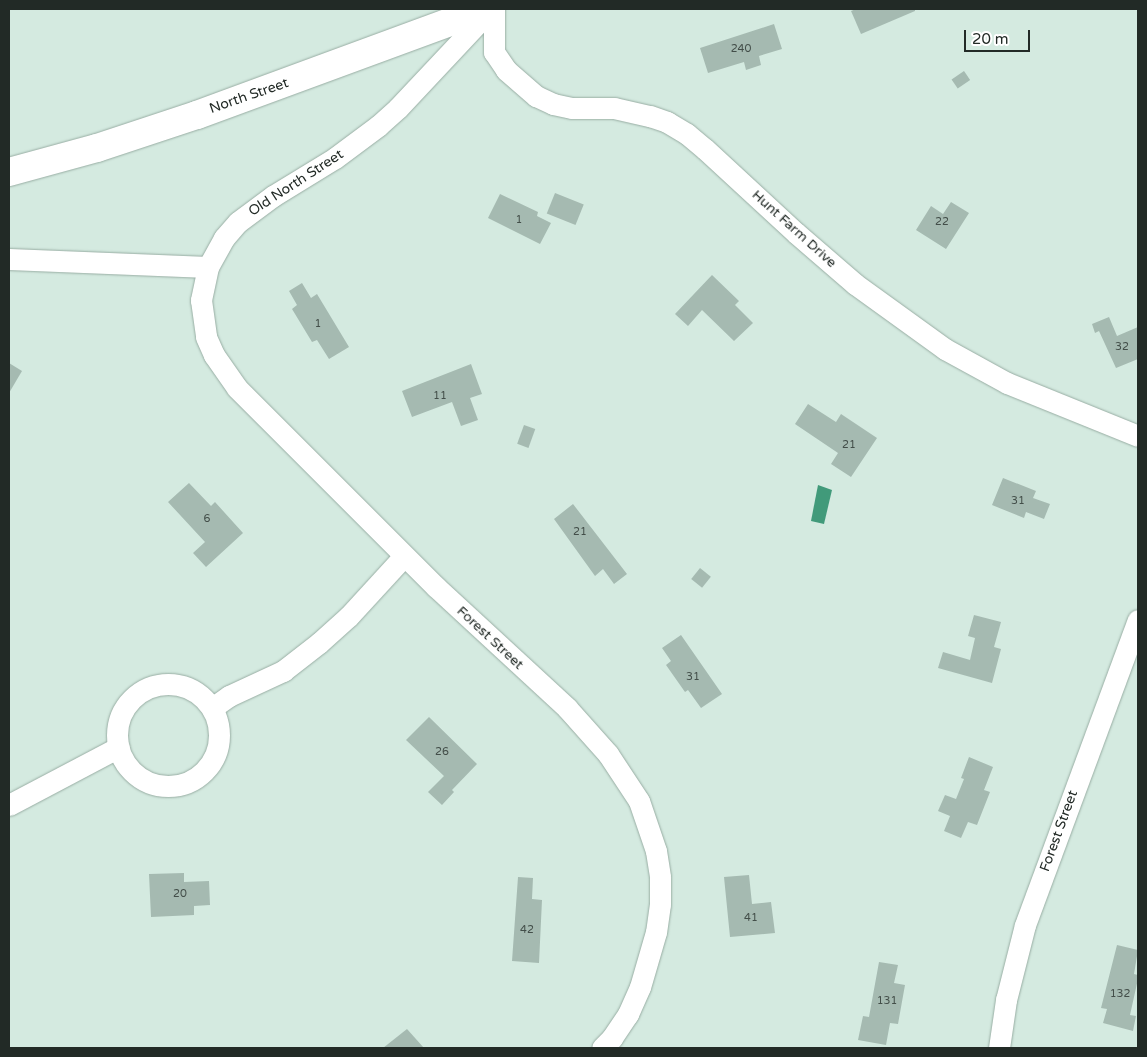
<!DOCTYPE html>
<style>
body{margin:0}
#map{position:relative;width:1147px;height:1057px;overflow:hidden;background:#d4eae0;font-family:"Varela Round",sans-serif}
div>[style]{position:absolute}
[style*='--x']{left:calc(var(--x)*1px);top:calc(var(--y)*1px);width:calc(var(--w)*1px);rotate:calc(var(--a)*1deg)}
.water>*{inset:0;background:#419a7a}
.building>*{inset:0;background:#a5bab1;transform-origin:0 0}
.roads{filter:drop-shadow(0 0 1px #98ada3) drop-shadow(0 0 1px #98ada3)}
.street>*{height:21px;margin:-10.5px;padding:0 10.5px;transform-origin:10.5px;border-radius:10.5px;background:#fff}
.street>.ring{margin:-10.5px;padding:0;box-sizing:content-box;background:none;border:21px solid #fff;border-radius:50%}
.secondary>*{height:28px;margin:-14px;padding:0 14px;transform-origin:14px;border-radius:14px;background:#fff}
span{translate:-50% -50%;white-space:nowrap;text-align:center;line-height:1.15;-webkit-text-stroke:4px #fff;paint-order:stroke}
.number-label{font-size:11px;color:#434e49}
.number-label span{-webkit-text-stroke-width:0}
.street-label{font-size:14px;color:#222a26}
.frame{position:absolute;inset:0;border:10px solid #222a26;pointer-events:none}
.scale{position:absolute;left:964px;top:30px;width:66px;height:22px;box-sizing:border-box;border:2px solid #222a26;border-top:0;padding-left:6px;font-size:15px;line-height:18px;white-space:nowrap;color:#222a26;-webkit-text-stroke:4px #fff;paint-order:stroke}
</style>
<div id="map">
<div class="water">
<i style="clip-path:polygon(818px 485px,832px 490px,824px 524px,811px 521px)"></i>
</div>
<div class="building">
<i style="clip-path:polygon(856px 9px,915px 9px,915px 11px,861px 34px,851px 11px)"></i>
<i style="clip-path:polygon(774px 24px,782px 49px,759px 56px,761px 65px,746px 70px,744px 62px,708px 73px,700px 48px)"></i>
<i style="left:964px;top:71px;width:11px;height:15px;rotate:56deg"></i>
<i style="left:555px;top:193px;width:31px;height:22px;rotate:22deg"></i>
<i style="clip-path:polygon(500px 194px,538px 212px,537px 216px,551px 223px,540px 244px,488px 218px)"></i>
<i style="clip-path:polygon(951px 202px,969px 213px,946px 249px,916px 230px,931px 206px,943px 214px)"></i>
<i style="clip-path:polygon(712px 275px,739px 301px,735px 305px,753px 323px,734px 341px,702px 310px,688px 326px,675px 314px)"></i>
<i style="clip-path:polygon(302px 283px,311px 298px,317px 294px,349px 347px,329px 359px,317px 340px,312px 342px,292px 309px,297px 305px,289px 291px)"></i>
<i style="clip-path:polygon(1109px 317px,1117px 336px,1138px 327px,1138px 359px,1116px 368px,1099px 331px,1095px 333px,1092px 324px)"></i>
<i style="clip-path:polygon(9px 363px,22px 371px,9px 393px)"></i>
<i style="clip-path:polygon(471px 364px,482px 394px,470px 398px,478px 420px,461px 426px,452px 402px,412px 417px,402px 391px)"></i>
<i style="clip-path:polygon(808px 404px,836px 422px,841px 414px,877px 438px,851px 477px,831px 464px,838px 453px,795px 424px)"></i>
<i style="left:524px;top:425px;width:12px;height:20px;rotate:20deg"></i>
<i style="clip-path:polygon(1003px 478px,1036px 491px,1033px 498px,1050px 504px,1044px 519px,1026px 512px,1024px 518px,992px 505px)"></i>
<i style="clip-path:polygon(189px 483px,211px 506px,215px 502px,243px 533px,206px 567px,193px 553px,205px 542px,168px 502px)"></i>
<i style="clip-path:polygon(573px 504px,627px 574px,614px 584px,603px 569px,595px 576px,554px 519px)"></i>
<i style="left:700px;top:568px;width:14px;height:14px;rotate:39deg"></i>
<i style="clip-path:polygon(974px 615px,1001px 622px,994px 647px,1001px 649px,992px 683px,938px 668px,943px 652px,970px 660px,975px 638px,968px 636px)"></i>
<i style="clip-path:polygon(681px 635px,722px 694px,701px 708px,688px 690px,685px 692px,666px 665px,671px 661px,662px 648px)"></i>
<i style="clip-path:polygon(429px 717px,477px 764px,452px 790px,454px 792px,442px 805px,428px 792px,444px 776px,406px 740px)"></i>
<i style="clip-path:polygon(969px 757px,993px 767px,984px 790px,990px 792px,977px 825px,968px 822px,961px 838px,944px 831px,950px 816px,938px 811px,945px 795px,956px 799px,964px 779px,961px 778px)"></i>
<i style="clip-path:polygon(184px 873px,184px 882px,209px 881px,210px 905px,194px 906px,194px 915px,151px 917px,149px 874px)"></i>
<i style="clip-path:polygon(749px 875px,752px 904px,771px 902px,775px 933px,730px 937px,724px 877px)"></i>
<i style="clip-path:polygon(518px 877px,533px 878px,532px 899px,542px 900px,539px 963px,512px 961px)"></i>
<i style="clip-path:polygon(1117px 945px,1138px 950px,1134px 974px,1138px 975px,1138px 979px,1130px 1015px,1136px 1016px,1133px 1031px,1103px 1023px,1107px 1009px,1101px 1008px)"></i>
<i style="clip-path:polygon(879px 962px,898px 965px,894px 983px,905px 985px,898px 1024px,890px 1023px,886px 1045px,858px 1040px,863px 1016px,869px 1017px)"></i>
<i style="clip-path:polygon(407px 1029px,424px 1048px,383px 1048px)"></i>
</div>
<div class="roads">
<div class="street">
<i style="--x:494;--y:9;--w:43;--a:90"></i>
<i style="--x:494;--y:52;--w:22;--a:56"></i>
<i style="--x:506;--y:70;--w:40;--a:41"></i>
<i style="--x:536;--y:96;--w:19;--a:25"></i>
<i style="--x:553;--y:104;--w:19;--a:12"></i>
<i style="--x:572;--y:108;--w:42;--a:0"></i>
<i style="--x:614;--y:108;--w:37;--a:13"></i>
<i style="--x:650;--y:116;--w:18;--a:19"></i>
<i style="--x:667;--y:122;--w:23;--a:31"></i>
<i style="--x:687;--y:134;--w:23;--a:40"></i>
<i style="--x:705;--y:149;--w:124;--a:42.7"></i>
<i style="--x:796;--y:233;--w:78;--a:40.8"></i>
<i style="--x:855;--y:284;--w:111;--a:35.8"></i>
<i style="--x:945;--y:349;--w:71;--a:28.7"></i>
<i style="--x:1007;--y:383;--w:141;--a:22"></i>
<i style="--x:9;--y:259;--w:199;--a:2.3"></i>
<i style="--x:208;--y:267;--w:33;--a:-61"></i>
<i style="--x:224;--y:238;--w:21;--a:-49"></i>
<i style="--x:238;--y:222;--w:44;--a:-36.6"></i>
<i style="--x:273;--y:196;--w:73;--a:-31.5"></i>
<i style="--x:335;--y:158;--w:54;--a:-36.7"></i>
<i style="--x:378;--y:126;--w:27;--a:-42"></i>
<i style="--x:398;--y:108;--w:136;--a:-46.8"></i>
<i style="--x:208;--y:267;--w:34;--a:102"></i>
<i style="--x:201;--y:300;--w:37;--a:82"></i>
<i style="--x:206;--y:337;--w:20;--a:66"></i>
<i style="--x:214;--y:355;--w:40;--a:55.1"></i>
<i style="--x:237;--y:388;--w:281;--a:45"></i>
<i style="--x:436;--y:587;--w:178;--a:42.7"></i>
<i style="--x:567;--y:708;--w:62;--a:48.3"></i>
<i style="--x:608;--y:754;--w:56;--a:56.6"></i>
<i style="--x:639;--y:801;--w:53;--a:71.2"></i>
<i style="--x:656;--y:851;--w:26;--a:81"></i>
<i style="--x:660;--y:877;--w:27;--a:90"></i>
<i style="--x:660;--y:904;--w:28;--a:98"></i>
<i style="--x:656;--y:932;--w:57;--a:106.2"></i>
<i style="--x:640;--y:987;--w:30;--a:114"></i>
<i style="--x:628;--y:1014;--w:29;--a:124"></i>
<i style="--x:612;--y:1038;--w:14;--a:135"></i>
<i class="ring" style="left:117px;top:684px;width:81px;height:81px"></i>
<i style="--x:212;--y:708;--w:21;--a:-35"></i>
<i style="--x:229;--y:696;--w:60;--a:-24.8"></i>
<i style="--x:283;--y:671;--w:46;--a:-37.9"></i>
<i style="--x:319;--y:643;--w:40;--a:-42"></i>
<i style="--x:349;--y:616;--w:81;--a:-47.5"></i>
<i style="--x:9;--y:805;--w:124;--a:-27.8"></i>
<i style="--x:999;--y:1048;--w:49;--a:-81.7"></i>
<i style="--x:1006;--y:1000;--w:77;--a:-75.8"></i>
<i style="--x:1025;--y:925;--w:325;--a:-69.7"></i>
</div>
<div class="secondary">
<i style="--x:9;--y:172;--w:91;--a:-15.3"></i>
<i style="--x:97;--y:148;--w:105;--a:-18.3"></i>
<i style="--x:197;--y:115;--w:307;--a:-20.2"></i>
</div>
</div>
<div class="number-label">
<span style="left:741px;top:49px">240</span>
<span style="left:519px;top:220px">1</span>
<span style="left:942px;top:222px">22</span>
<span style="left:318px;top:324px">1</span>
<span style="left:1122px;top:347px">32</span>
<span style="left:440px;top:396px">11</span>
<span style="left:849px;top:445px">21</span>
<span style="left:1018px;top:501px">31</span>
<span style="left:207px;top:519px">6</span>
<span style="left:580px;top:532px">21</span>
<span style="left:693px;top:677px">31</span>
<span style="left:442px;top:752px">26</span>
<span style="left:180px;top:894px">20</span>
<span style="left:751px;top:918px">41</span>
<span style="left:527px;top:930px">42</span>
<span style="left:1120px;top:994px">132</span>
<span style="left:887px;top:1001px">131</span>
</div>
<div class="street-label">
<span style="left:249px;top:96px;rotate:-19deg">North Street</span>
<span style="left:296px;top:183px;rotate:-33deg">Old North Street</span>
<span style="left:794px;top:229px;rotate:42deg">Hunt Farm Drive</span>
<span style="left:490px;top:638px;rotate:43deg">Forest Street</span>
<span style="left:1059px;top:831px;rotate:-70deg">Forest Street</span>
</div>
<div class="frame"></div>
<div class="scale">20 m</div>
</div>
